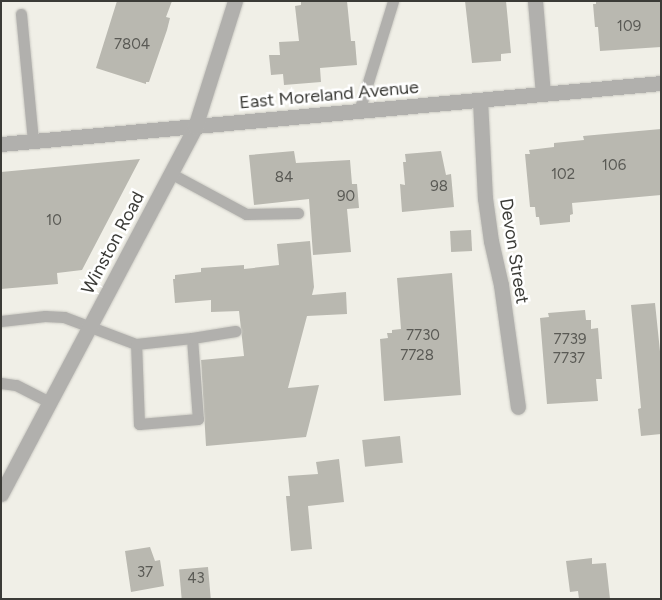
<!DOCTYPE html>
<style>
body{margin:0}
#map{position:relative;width:662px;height:600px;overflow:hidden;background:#f0efe7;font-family:Figtree,sans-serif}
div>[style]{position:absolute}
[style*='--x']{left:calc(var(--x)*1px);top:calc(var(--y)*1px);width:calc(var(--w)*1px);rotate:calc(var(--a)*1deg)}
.building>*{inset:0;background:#b9b8b0;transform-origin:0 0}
.roads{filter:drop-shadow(0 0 1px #cccbc4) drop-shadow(0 0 1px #cccbc4)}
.lane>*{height:11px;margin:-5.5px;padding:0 5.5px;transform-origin:5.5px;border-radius:5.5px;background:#b1b0ad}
.street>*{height:15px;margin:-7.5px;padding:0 7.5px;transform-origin:7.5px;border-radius:7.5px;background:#b1b0ad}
span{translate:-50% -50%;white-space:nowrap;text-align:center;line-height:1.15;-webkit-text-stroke:5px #fff;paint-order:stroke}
.number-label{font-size:15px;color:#5a5a55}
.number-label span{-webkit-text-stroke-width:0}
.street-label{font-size:18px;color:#3b3b37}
.frame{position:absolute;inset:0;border:2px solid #3b3b37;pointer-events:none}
</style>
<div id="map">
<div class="building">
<i style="clip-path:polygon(117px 1px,172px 1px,166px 17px,170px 18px,167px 30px,149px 82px,146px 82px,146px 84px,96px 68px)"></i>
<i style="clip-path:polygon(301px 1px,347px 1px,351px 41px,355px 41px,357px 65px,320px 68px,321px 82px,284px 85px,283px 74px,271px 75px,269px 55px,280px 55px,279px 42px,299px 41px,295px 6px,301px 5px)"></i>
<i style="clip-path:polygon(465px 1px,506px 1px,511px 53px,501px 54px,501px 61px,472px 63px)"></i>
<i style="clip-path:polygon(596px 1px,661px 1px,661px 47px,600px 51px,598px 27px,595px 27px,593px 4px,596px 4px)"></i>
<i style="clip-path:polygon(661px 129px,661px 195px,572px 203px,573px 214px,570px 215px,570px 222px,540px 225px,539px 217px,536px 217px,535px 207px,530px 207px,525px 154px,530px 154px,529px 150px,554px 147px,554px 143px,584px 140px,583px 136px)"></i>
<i style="clip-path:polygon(294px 151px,296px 163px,350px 160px,352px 184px,357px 184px,359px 208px,347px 209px,351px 252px,313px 255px,309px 199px,254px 205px,249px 155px)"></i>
<i style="clip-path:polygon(441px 151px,446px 175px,451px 174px,454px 207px,402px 212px,400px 184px,405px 185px,403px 162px,406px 162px,405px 154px)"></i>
<i style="clip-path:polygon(140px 159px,82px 270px,57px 273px,58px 284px,1px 289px,1px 172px)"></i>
<i style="left:471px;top:230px;width:21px;height:21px;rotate:87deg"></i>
<i style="clip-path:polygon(310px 241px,314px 287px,312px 295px,346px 292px,347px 314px,307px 316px,288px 388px,319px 385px,306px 437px,206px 446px,201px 360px,244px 356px,239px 311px,211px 312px,211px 300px,175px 303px,173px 279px,175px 279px,175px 275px,201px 272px,201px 268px,244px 265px,244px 269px,279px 265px,277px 244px)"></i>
<i style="clip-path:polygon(452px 273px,461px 395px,384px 401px,380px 339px,388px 338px,387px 333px,392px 333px,392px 330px,401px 329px,397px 278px)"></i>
<i style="clip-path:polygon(655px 303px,661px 361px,661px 434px,641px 436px,638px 409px,641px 408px,631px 305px)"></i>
<i style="clip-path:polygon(585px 310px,586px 320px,591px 320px,591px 329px,598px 328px,602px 379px,596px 379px,598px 401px,547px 404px,540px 318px,549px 317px,548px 313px)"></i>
<i style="left:400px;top:436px;width:27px;height:38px;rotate:84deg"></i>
<i style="clip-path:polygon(339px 459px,344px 502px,308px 506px,312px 549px,291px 551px,286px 496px,290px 496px,288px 476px,318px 474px,316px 462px)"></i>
<i style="clip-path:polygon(150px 547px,155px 561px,160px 560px,164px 586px,131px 592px,125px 551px)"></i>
<i style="clip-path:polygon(592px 558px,592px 564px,606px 563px,610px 599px,579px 599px,578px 591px,570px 592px,566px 561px)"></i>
<i style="left:208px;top:567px;width:32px;height:29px;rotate:85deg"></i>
</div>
<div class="roads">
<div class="lane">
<i style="--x:21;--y:14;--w:128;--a:84.6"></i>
<i style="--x:359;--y:111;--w:115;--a:-72.8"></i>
<i style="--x:172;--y:174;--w:84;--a:28.4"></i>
<i style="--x:246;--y:214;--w:52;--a:-1.1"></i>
<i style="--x:1;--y:321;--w:44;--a:-6.5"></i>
<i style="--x:45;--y:316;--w:19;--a:3"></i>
<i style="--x:64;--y:317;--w:77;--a:20.6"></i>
<i style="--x:192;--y:338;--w:81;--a:85.8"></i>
<i style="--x:198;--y:419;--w:59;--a:175.2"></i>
<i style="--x:139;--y:424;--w:80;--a:-92.1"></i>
<i style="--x:136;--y:344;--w:56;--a:-6.1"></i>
<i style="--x:192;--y:338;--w:44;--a:-9.2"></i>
<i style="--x:1;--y:383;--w:15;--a:8"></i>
<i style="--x:16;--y:385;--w:38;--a:27"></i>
</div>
<div class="street">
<i style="--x:535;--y:1;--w:93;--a:85.1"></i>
<i style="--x:480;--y:100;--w:98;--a:87.1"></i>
<i style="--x:485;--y:198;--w:43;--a:82.1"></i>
<i style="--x:491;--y:241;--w:45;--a:77.2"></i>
<i style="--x:501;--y:285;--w:123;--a:82.1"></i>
<i style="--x:1;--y:144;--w:663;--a:-5.28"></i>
<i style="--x:1;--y:494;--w:415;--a:-62.1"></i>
<i style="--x:195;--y:127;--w:132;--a:-72.4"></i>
</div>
</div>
<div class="number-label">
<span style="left:629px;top:27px">109</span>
<span style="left:132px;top:45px">7804</span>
<span style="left:614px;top:166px">106</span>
<span style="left:563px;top:175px">102</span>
<span style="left:284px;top:178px">84</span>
<span style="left:439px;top:187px">98</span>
<span style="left:346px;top:197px">90</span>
<span style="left:54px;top:221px">10</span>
<span style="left:423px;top:336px">7730</span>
<span style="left:570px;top:340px">7739</span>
<span style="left:417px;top:356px">7728</span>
<span style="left:569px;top:359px">7737</span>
<span style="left:145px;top:573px">37</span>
<span style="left:196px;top:579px">43</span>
</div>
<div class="street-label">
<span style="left:329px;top:95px;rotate:-5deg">East Moreland Avenue</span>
<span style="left:113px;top:243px;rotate:-62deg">Winston Road</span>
<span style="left:514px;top:251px;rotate:81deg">Devon Street</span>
</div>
<div class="frame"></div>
</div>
